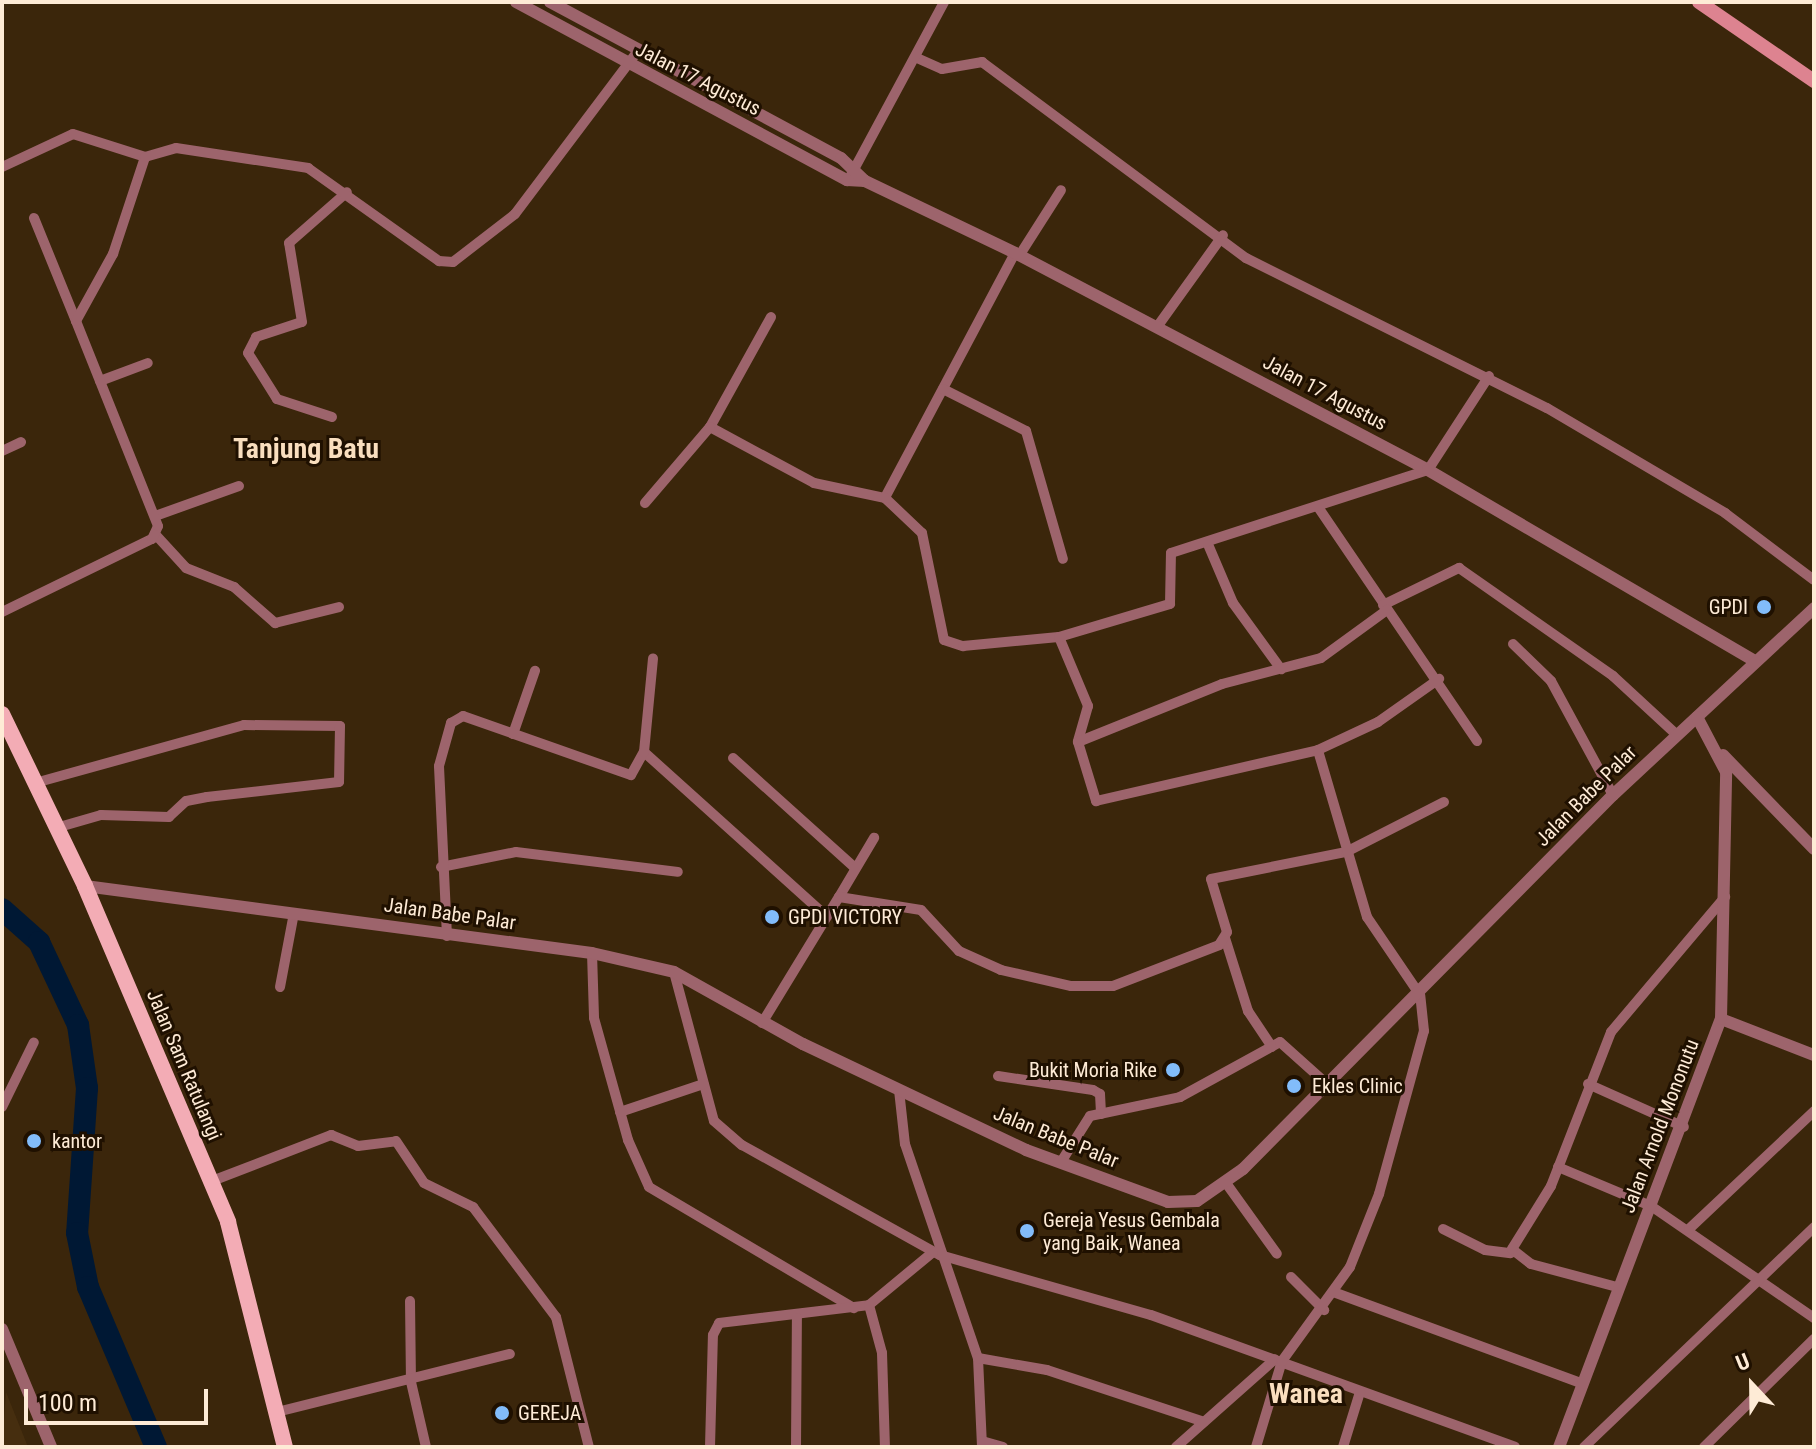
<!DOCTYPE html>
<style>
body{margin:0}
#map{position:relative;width:1816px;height:1449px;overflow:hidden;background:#3b260b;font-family:"Roboto Condensed",sans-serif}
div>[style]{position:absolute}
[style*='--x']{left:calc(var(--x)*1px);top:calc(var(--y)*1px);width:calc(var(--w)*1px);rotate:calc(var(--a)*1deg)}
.built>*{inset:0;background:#462e0f}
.river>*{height:22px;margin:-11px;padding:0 11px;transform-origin:11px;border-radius:11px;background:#001834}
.minor>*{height:10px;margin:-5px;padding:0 5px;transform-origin:5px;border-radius:5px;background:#9d646c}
.tertiary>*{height:12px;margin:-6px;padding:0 6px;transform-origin:6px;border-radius:6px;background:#9d646c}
.secondary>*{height:14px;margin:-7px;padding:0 7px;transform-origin:7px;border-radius:7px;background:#dd8390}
.primary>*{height:16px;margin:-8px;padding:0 8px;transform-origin:8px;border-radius:8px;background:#f3acb5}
.dots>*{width:22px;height:22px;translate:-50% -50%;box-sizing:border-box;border:4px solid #1f1000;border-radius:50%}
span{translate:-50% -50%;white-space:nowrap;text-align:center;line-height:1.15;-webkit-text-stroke:6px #1f1000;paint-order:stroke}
.street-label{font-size:20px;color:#feebd6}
.poi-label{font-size:20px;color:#feebd6}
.right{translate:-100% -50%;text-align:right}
.left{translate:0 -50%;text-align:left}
.district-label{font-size:28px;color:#f9debe;font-weight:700}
.frame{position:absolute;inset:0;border:4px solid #feebd6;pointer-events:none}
.north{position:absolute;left:1712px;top:1345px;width:80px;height:80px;-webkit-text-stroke:6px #1f1000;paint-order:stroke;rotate:338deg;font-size:22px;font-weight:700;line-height:32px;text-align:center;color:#feebd6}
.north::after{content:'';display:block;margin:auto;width:28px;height:36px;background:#feebd6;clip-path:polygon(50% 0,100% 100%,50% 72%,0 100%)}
.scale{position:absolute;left:24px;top:1389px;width:184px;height:36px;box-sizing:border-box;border:4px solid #feebd6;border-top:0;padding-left:10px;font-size:24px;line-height:28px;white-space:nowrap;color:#feebd6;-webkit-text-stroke:6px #1f1000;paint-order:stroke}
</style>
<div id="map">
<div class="built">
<i style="clip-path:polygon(6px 1392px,28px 1447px,2px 1447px)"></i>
</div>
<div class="river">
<i style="--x:2;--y:909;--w:50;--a:41.7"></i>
<i style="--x:39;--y:942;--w:92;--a:64.8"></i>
<i style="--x:78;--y:1025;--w:64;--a:81.9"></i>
<i style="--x:87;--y:1088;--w:145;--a:93.9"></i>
<i style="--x:77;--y:1233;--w:55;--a:78.5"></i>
<i style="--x:88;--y:1287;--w:174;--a:67"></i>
</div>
<div class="minor">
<i style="--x:917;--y:58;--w:27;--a:24"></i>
<i style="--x:942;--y:69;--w:41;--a:-9.9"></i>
<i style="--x:982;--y:62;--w:329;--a:36.6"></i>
<i style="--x:1246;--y:258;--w:336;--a:26.5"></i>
<i style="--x:1547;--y:408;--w:207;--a:30.5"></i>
<i style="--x:1725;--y:513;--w:111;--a:37"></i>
<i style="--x:2;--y:167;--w:78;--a:-24.9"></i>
<i style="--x:73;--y:134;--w:76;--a:17.7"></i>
<i style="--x:851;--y:175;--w:196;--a:-61.7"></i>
<i style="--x:34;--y:218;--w:111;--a:67.8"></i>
<i style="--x:1015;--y:253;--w:277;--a:118"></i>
<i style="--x:885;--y:498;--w:51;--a:43.4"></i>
<i style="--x:922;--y:533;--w:109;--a:78.4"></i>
<i style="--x:944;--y:640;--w:20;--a:18"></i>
<i style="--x:963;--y:646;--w:96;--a:-5.4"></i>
<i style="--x:1059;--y:637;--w:75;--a:67.2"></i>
<i style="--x:1088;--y:706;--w:37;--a:106"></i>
<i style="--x:1078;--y:742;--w:62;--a:73"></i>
<i style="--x:1096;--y:801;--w:228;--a:-12.9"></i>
<i style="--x:1318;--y:750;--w:66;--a:-25"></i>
<i style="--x:1378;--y:722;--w:75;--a:-35.2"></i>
<i style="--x:1019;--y:256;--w:78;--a:-57.5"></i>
<i style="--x:771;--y:317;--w:126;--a:119"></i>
<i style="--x:710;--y:427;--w:118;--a:28.3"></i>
<i style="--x:814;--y:483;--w:73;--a:11.9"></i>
<i style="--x:1157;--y:327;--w:113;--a:-54.3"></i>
<i style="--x:100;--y:381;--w:51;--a:-20.6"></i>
<i style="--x:943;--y:389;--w:93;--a:26.8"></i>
<i style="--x:1026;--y:431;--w:133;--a:73.9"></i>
<i style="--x:332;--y:417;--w:58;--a:-161.9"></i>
<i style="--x:277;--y:399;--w:54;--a:-122.2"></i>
<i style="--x:248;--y:353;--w:18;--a:-63"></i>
<i style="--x:256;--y:337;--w:48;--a:-18.1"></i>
<i style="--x:302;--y:322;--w:80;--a:-99.3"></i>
<i style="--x:289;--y:243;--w:77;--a:-41.3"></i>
<i style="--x:2;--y:451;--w:21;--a:-25"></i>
<i style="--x:645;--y:503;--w:100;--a:-49.5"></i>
<i style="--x:1318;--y:507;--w:283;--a:55.8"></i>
<i style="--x:158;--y:515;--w:86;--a:-19.7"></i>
<i style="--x:155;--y:534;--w:46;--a:47.6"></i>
<i style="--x:186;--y:568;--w:52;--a:21.6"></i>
<i style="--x:234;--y:587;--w:55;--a:41.3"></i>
<i style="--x:275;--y:623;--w:66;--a:-14"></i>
<i style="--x:1207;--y:542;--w:66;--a:66.9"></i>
<i style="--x:1233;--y:603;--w:82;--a:54"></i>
<i style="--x:1383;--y:605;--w:85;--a:-26"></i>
<i style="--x:1459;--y:568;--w:188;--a:35"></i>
<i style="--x:1613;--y:676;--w:87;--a:42.7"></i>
<i style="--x:2;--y:612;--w:167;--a:-26"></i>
<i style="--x:152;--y:539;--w:14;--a:-65"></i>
<i style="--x:158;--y:526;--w:221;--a:-111.8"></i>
<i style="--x:76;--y:321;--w:77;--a:-61.1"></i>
<i style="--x:113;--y:254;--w:102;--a:-71.7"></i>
<i style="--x:145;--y:157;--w:32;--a:-16"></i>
<i style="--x:176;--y:148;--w:134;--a:8.6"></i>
<i style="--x:308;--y:168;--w:161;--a:35.4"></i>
<i style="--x:439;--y:261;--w:14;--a:4"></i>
<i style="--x:453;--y:262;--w:78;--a:-37.7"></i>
<i style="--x:515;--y:214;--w:204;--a:-53"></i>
<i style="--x:1059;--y:637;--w:116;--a:-16.6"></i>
<i style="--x:1170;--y:604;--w:51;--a:-88.9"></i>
<i style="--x:1171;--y:553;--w:270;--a:-17.9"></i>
<i style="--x:1428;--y:470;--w:112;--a:-57"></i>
<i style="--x:1513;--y:644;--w:53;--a:44.2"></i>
<i style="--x:1551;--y:681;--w:130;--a:61.5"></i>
<i style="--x:513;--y:734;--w:67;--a:-70.8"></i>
<i style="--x:1078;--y:742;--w:155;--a:-21.9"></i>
<i style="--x:1222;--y:684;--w:102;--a:-14.7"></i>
<i style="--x:1321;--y:658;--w:82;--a:-36"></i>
<i style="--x:644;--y:752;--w:242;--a:42"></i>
<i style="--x:733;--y:758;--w:164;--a:42"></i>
<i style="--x:35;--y:783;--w:217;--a:-15.5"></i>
<i style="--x:244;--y:725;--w:96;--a:0.6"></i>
<i style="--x:340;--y:726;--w:56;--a:91"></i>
<i style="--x:339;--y:782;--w:133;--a:173.5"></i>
<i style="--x:207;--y:797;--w:21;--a:169"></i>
<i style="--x:186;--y:801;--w:23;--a:137"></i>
<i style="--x:169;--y:817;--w:68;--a:-178.3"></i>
<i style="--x:101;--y:815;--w:47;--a:163.9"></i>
<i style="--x:441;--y:867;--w:76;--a:-11.3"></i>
<i style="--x:516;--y:852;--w:163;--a:7"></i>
<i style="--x:839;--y:897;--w:69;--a:-59.3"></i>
<i style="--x:447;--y:936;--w:170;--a:-92.7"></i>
<i style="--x:439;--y:766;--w:45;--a:-74.4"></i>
<i style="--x:451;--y:723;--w:14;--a:-30"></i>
<i style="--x:463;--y:716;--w:178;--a:19.4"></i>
<i style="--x:631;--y:775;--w:26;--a:-61"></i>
<i style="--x:644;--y:752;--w:94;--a:-84.5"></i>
<i style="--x:1225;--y:938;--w:77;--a:72.5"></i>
<i style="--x:1248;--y:1011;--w:43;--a:56.3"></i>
<i style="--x:592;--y:953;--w:65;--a:88.2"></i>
<i style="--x:594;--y:1018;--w:127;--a:74.4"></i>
<i style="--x:628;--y:1140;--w:51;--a:65.9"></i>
<i style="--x:649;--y:1187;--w:238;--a:30.6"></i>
<i style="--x:674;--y:972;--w:154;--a:75"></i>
<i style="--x:714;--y:1121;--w:37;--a:41"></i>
<i style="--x:742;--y:1145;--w:227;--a:29.1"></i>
<i style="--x:940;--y:1255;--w:219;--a:15.9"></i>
<i style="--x:1151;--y:1315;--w:387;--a:19.9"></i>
<i style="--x:280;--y:987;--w:75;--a:-79.3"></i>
<i style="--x:762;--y:1023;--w:148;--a:-58.6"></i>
<i style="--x:839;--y:897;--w:83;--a:9"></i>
<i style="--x:921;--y:910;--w:56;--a:47.2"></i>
<i style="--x:959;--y:951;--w:46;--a:24.3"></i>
<i style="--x:1001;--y:970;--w:72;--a:12.9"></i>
<i style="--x:1071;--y:986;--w:42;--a:0"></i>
<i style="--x:1113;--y:986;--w:114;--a:-21.1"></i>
<i style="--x:1219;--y:945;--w:15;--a:-58"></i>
<i style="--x:1227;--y:932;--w:55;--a:-106.8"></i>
<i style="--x:1211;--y:879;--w:138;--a:-11.3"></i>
<i style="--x:1346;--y:852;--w:110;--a:-27"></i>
<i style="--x:998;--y:1076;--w:96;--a:8.4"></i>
<i style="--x:1093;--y:1090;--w:8;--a:30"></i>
<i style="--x:1100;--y:1094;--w:20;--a:87"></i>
<i style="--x:1588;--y:1084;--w:105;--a:24.1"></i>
<i style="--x:899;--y:1090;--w:54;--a:83.7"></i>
<i style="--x:905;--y:1144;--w:226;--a:71.2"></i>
<i style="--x:978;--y:1358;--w:89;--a:87.4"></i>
<i style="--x:2;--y:1107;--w:72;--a:-63.8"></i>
<i style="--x:620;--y:1112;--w:88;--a:-18.6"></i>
<i style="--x:1061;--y:1162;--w:54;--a:-57.8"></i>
<i style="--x:1090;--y:1116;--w:92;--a:-11.9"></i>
<i style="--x:1180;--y:1097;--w:114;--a:-28.8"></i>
<i style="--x:1280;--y:1042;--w:66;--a:41.9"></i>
<i style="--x:1558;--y:1167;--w:101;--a:22.8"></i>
<i style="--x:1651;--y:1206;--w:198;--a:34.5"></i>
<i style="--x:212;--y:1181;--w:128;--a:-21.1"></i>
<i style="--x:331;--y:1135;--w:29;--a:22"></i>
<i style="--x:358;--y:1146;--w:38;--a:-7"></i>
<i style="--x:396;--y:1141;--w:50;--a:56.3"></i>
<i style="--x:424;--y:1183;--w:55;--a:26.1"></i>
<i style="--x:473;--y:1207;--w:138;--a:53"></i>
<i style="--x:556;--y:1317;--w:134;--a:75.8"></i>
<i style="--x:1226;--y:1183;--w:87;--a:54.3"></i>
<i style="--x:1443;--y:1229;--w:47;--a:26.6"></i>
<i style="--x:1485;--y:1250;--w:26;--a:7"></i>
<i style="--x:1689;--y:1229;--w:172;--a:-43.3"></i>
<i style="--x:1291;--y:1277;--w:47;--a:45"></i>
<i style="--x:1617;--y:1287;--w:89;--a:-165"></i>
<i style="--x:1531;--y:1264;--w:24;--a:-142"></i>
<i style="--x:1512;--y:1249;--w:74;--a:-58.2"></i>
<i style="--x:1551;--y:1186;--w:165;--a:-68.7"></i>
<i style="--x:1611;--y:1032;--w:177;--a:-49.8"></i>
<i style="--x:1336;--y:1293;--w:260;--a:20.2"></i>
<i style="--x:410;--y:1301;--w:81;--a:89.3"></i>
<i style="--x:411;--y:1382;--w:67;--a:77"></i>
<i style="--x:869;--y:1305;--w:50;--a:74.8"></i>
<i style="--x:882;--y:1353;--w:94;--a:88.2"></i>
<i style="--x:978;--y:1358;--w:70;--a:9.9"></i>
<i style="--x:1047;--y:1370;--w:165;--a:18.3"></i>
<i style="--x:277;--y:1412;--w:240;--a:-14"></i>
<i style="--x:982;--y:1441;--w:22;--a:16"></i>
<i style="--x:710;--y:1447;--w:112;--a:-88.5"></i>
<i style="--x:713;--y:1335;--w:13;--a:-63"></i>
<i style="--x:719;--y:1323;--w:151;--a:-6.8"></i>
<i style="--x:869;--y:1305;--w:83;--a:-39.6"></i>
<i style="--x:796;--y:1447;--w:129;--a:-89.6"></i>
<i style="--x:1176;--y:1447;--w:132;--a:-41.6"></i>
<i style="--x:1256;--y:1447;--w:90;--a:-73.2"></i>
<i style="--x:1282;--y:1361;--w:116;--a:-54.1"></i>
<i style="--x:1350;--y:1267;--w:79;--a:-68.3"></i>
<i style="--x:1379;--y:1194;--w:169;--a:-74.6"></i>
<i style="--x:1424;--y:1031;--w:36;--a:-96"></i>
<i style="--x:1420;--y:995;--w:94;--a:-124.2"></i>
<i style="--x:1367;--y:917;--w:174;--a:-106.4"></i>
<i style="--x:1343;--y:1447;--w:58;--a:-72.8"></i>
<i style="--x:1584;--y:1447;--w:318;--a:-43.7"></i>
<i style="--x:1704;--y:1447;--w:154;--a:-44.5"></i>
</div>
<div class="tertiary">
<i style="--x:516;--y:2;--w:376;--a:28.3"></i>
<i style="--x:847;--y:180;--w:18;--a:3"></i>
<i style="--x:865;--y:181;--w:166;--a:25.6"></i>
<i style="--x:1015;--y:253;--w:467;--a:27.7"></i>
<i style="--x:1428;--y:470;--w:379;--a:30.3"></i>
<i style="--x:550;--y:2;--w:330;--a:28.2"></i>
<i style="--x:841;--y:158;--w:33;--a:44"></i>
<i style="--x:1723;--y:755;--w:131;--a:45.9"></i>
<i style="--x:85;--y:886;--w:511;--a:7.53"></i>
<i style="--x:592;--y:953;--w:84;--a:13"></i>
<i style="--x:674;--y:972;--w:148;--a:29.2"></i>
<i style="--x:803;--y:1044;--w:247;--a:25.4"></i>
<i style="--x:1026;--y:1150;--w:151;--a:20.1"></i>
<i style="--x:1168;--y:1202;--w:29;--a:-2"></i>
<i style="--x:1197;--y:1201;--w:56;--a:-34.8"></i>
<i style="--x:1243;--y:1169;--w:526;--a:-45.31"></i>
<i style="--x:1613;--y:795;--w:275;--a:-42.9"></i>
<i style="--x:1721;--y:1019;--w:100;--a:21.2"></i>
<i style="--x:2;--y:1329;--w:128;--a:67.4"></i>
<i style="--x:1559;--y:1447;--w:458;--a:-69.3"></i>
<i style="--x:1721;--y:1019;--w:247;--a:-88.8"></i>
<i style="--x:1726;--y:772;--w:62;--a:-117.8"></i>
</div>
<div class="secondary">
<i style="--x:1699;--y:2;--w:140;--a:34.5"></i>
</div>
<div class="primary">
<i style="--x:2;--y:714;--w:191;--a:64.2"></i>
<i style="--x:85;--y:886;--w:365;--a:66.9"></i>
<i style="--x:228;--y:1222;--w:232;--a:75.8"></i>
</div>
<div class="dots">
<i style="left:1764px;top:607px;background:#82bcfa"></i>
<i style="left:772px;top:917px;background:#82bcfa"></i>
<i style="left:1173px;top:1070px;background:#82bcfa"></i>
<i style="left:1294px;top:1086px;background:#82bcfa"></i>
<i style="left:34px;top:1141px;background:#82bcfa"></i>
<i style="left:1027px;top:1231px;background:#82bcfa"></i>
<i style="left:502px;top:1413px;background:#82bcfa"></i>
</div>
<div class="street-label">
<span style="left:698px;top:79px;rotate:27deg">Jalan 17 Agustus</span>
<span style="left:1325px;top:393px;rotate:28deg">Jalan 17 Agustus</span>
<span style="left:1586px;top:796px;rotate:-45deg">Jalan Babe Palar</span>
<span style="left:450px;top:914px;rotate:8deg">Jalan Babe Palar</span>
<span style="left:184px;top:1065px;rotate:67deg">Jalan Sam Ratulangi</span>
<span style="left:1660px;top:1126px;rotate:-69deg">Jalan Arnold Mononutu</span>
<span style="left:1056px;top:1137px;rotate:22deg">Jalan Babe Palar</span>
</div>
<div class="poi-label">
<span class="right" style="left:1748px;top:607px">GPDI</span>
<span class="left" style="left:788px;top:917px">GPDI VICTORY</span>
<span class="right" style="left:1157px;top:1070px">Bukit Moria Rike</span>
<span class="left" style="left:1312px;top:1086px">Ekles Clinic</span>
<span class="left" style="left:52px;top:1141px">kantor</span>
<span class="left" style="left:1043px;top:1232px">Gereja Yesus Gembala<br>yang Baik, Wanea</span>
<span class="left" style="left:518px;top:1413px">GEREJA</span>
</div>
<div class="district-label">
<span style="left:306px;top:449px">Tanjung Batu</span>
<span style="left:1306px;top:1394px">Wanea</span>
</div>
<div class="frame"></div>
<div class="north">U</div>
<div class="scale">100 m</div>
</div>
